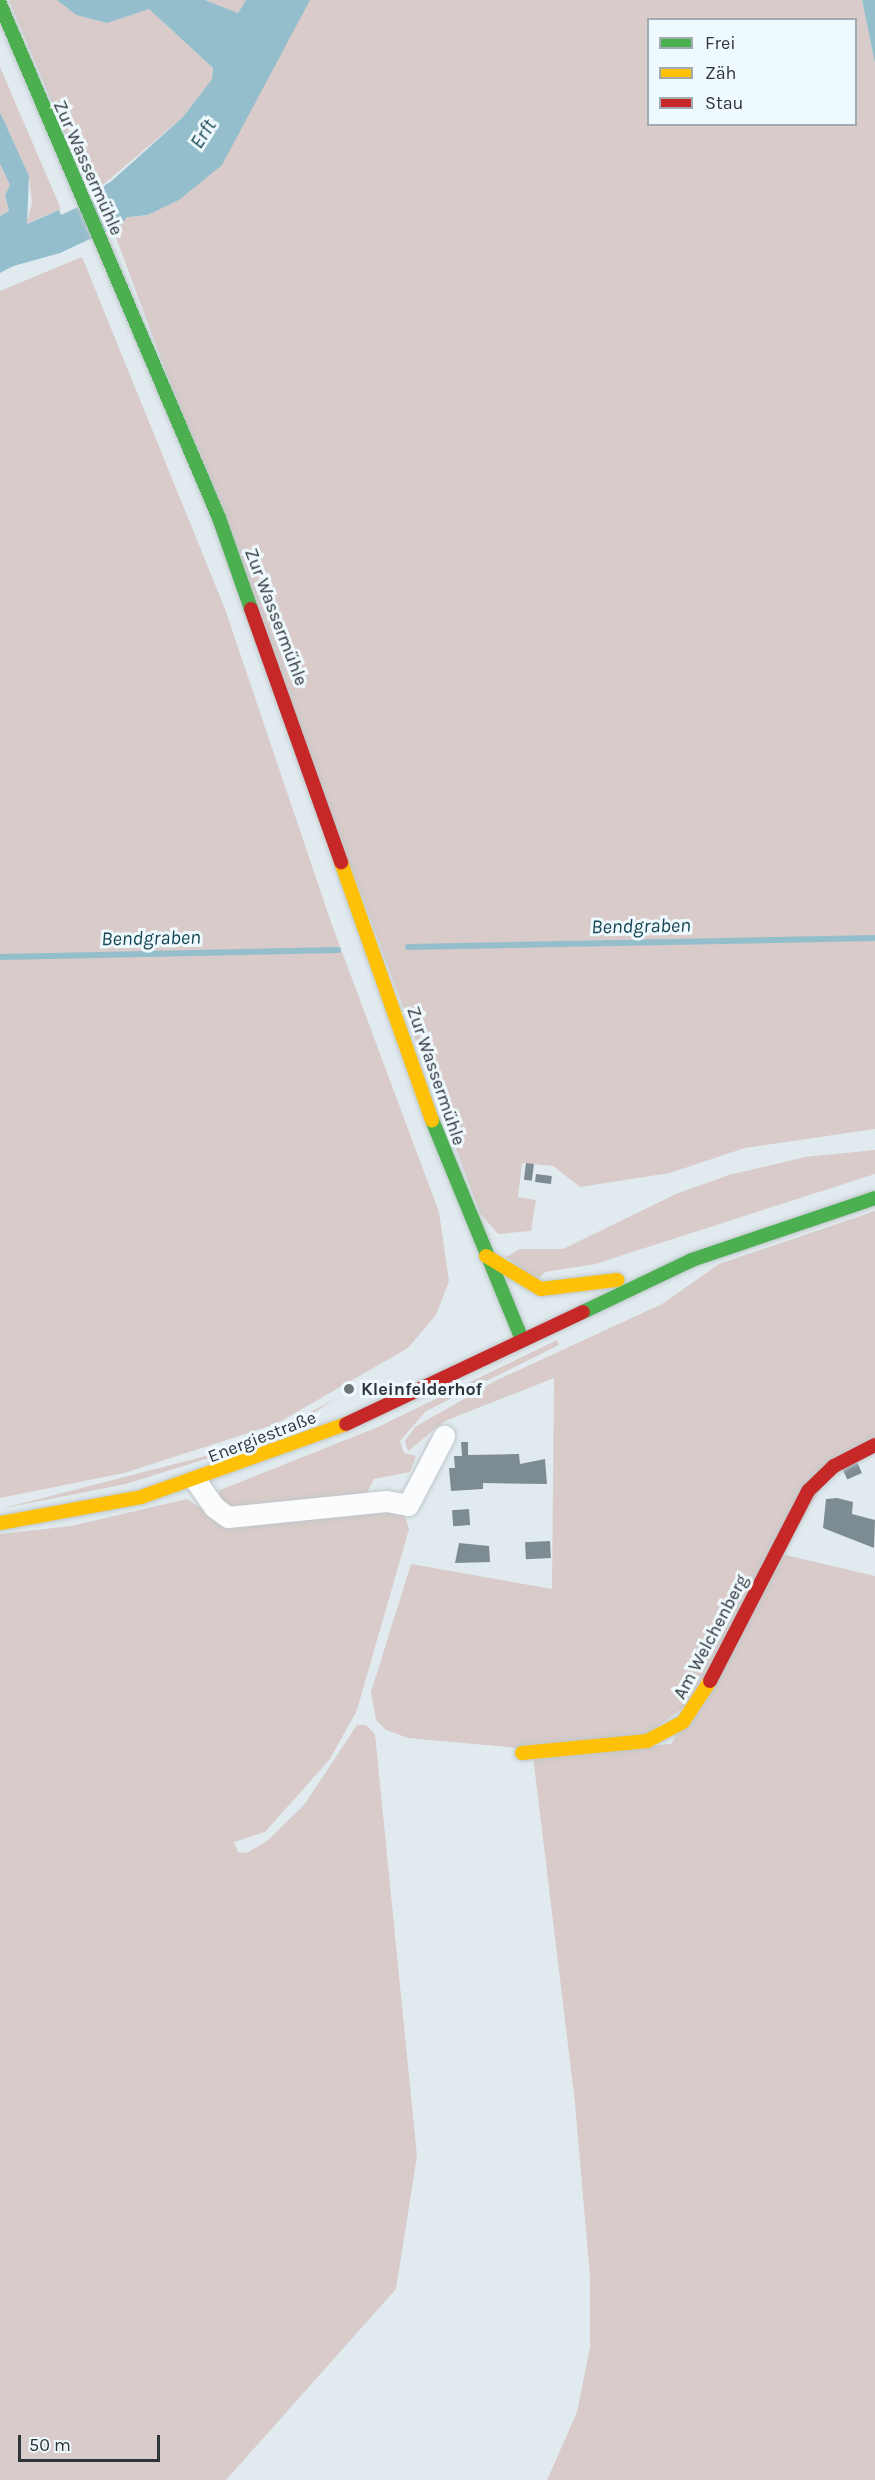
<!DOCTYPE html>
<meta charset="utf-8">
<style>
body{margin:0}
#map{position:relative;width:875px;height:2480px;overflow:hidden;background:#e1ebef;font-family:Karla,sans-serif}
div>[style]{position:absolute}
[style*='--x']{left:calc(var(--x)*1px);top:calc(var(--y)*1px);width:calc(var(--w)*1px);rotate:calc(var(--a)*1deg)}
.green>*{inset:0;background:#d8cbc9}
.water>*{inset:0;background:#95becc}
.stream>*{height:6px;margin:-3px;padding:0 3px;transform-origin:3px;border-radius:3px;background:#95becc}
.river>*{height:34px;margin:-17px;padding:0 17px;transform-origin:17px;border-radius:17px;background:#95becc}
.building>*{inset:0;background:#7d8c92;transform-origin:0 0}
.roads{filter:drop-shadow(0 0 2px #bfc7ca) drop-shadow(0 0 2px #bfc7ca)}
.street>*{height:21px;margin:-10.5px;padding:0 10.5px;transform-origin:10.5px;border-radius:10.5px;background:#fafcfd}
.fast>*{height:14px;margin:-7px;padding:0 7px;transform-origin:7px;border-radius:7px;background:#4caf50}
.slow>*{height:14px;margin:-7px;padding:0 7px;transform-origin:7px;border-radius:7px;background:#ffc107}
.jam>*{height:14px;margin:-7px;padding:0 7px;transform-origin:7px;border-radius:7px;background:#c62828}
.dots>*{width:16px;height:16px;translate:-50% -50%;box-sizing:border-box;border:3px solid #effafe;border-radius:50%}
span{translate:-50% -50%;white-space:nowrap;text-align:center;line-height:1.15;-webkit-text-stroke:6px #effafe;paint-order:stroke}
.street-label{font-size:18px;color:#2e3538}
.poi-label{font-size:18px;color:#2e3538;font-weight:700}
.left{translate:0 -50%;text-align:left}
.water-label{font-size:20px;color:#184654;font-style:italic}
.legend{position:absolute;left:647px;top:18px;width:210px;height:108px;box-sizing:border-box;background:#effafe;border:2px solid #a2abaf;margin:0;padding:8px 10px;list-style:none;font-size:18px;color:#2e3538}
.legend li{display:flex;align-items:center;gap:12px;height:30px}
.legend b{width:30px;border:2px solid #a2abaf}
.scale{position:absolute;left:18px;top:2435px;width:142px;height:27px;box-sizing:border-box;border:3px solid #2e3538;border-top:0;padding-left:8px;font-size:18px;line-height:21px;white-space:nowrap;color:#2e3538;-webkit-text-stroke:4px #effafe;paint-order:stroke}
</style>
<div id="map">
<div class="green">
<i style="clip-path:polygon(9px 0,57px 0,76px 15px,107px 23px,149px 9px,213px 68px,212px 79px,183px 117px,91px 195px)"></i>
<i style="clip-path:polygon(205px 0,246px 0,238px 13px)"></i>
<i style="clip-path:polygon(evenodd,310px 0,862px 0,875px 63px,875px 1129px,745px 1148px,670px 1173px,580px 1187px,553px 1166px,522px 1163px,518px 1197px,536px 1200px,531px 1231px,498px 1234px,480px 1213px,109px 219px,148px 215px,179px 200px,310px 0,648px 20px,856px 20px,856px 124px,648px 124px,648px 20px)"></i>
<i style="clip-path:polygon(0 67px,61px 209px,26px 224px,32px 203px,29px 176px,0 112px)"></i>
<i style="clip-path:polygon(0 164px,10px 185px,5px 195px,9px 211px,0 216px)"></i>
<i style="clip-path:polygon(82px 257px,225px 609px,332px 925px,439px 1212px,449px 1281px,436px 1315px,408px 1348px,276px 1424px,124px 1473px,0 1498px,0 291px)"></i>
<i style="clip-path:polygon(875px 1150px,875px 1174px,595px 1264px,545px 1272px,537px 1280px,506px 1257px,520px 1249px,563px 1249px,676px 1194px,729px 1175px,805px 1157px)"></i>
<i style="clip-path:polygon(875px 1211px,875px 1440px,839px 1458px,695px 1699px,646px 1735px,519px 1748px,408px 1738px,386px 1730px,376px 1720px,371px 1692px,411px 1564px,552px 1589px,554px 1378px,445px 1421px,408px 1451px,405px 1441px,415px 1427px,497px 1380px,662px 1304px,719px 1264px)"></i>
<i style="clip-path:polygon(557px 1340px,559px 1345px,426px 1411px,400px 1441px,404px 1453px,416px 1456px,410px 1472px,374px 1479px,365px 1497px,233px 1511px,218px 1498px,220px 1490px,378px 1427px)"></i>
<i style="clip-path:polygon(335px 1399px,287px 1430px,238px 1449px,126px 1484px,0 1509px,202px 1457px,277px 1430px)"></i>
<i style="clip-path:polygon(187px 1499px,217px 1519px,381px 1507px,404px 1513px,409px 1529px,357px 1710px,330px 1759px,265px 1832px,234px 1842px,238px 1852px,247px 1853px,267px 1841px,304px 1805px,357px 1725px,366px 1725px,375px 1734px,417px 2156px,396px 2289px,226px 2480px,0 2480px,0 1534px,71px 1526px)"></i>
<i style="clip-path:polygon(781px 1554px,875px 1576px,875px 2480px,547px 2480px,577px 2412px,590px 2347px,590px 2277px,575px 2103px,533px 1756px,671px 1744px)"></i>
</div>
<div class="water">
<i style="clip-path:polygon(57px 0,205px 0,238px 13px,246px 0,310px 0,222px 165px,179px 200px,148px 215px,109px 219px,97px 194px,183px 117px,212px 79px,213px 68px,149px 9px,107px 23px,76px 15px)"></i>
<i style="clip-path:polygon(862px 0,875px 0,875px 63px)"></i>
<i style="clip-path:polygon(0 112px,29px 176px,27px 224px,59px 210px,64px 222px,32px 238px,65px 225px,70px 236px,0 273px,0 216px,9px 211px,5px 195px,10px 185px,0 164px)"></i>
</div>
<div class="stream">
<i style="--x:408;--y:947;--w:467;--a:-1.1"></i>
<i style="--x:0;--y:957;--w:338;--a:-1.2"></i>
</div>
<div class="river">
<i style="--x:0;--y:252;--w:56;--a:-15.5"></i>
<i style="--x:54;--y:237;--w:62;--a:-24.9"></i>
<i style="--x:110;--y:211;--w:13;--a:-67"></i>
<i style="--x:115;--y:199;--w:31;--a:-31"></i>
</div>
<div class="building">
<i style="left:526px;top:1163px;width:8px;height:17px;rotate:7deg"></i>
<i style="left:536px;top:1174px;width:16px;height:8px;rotate:7deg"></i>
<i style="clip-path:polygon(461px 1442px,468px 1442px,468px 1455px,519px 1454px,520px 1464px,545px 1459px,547px 1484px,483px 1483px,483px 1489px,451px 1491px,449px 1468px,455px 1468px,454px 1456px,462px 1456px)"></i>
<i style="left:857px;top:1462px;width:12px;height:16px;rotate:66deg"></i>
<i style="clip-path:polygon(837px 1498px,853px 1502px,852px 1514px,875px 1520px,874px 1548px,823px 1528px,826px 1499px)"></i>
<i style="left:469px;top:1509px;width:16px;height:17px;rotate:86deg"></i>
<i style="left:550px;top:1541px;width:17px;height:25px;rotate:87deg"></i>
<i style="clip-path:polygon(459px 1543px,489px 1546px,490px 1562px,455px 1563px)"></i>
</div>
<div class="roads">
<div class="street">
<i style="--x:196;--y:1481;--w:32;--a:55"></i>
<i style="--x:214;--y:1507;--w:17;--a:36"></i>
<i style="--x:228;--y:1517;--w:159;--a:-5.8"></i>
<i style="--x:386;--y:1501;--w:22;--a:10"></i>
<i style="--x:408;--y:1505;--w:78;--a:-62.4"></i>
</div>
<div class="fast">
<i style="--x:0;--y:4;--w:559;--a:66.92"></i>
<i style="--x:219;--y:518;--w:96;--a:70.6"></i>
<i style="--x:432;--y:1120;--w:237;--a:67.7"></i>
<i style="--x:583;--y:1312;--w:121;--a:-25.5"></i>
<i style="--x:692;--y:1260;--w:193;--a:-18.7"></i>
</div>
<div class="slow">
<i style="--x:341;--y:862;--w:274;--a:70.6"></i>
<i style="--x:486;--y:1256;--w:64;--a:31"></i>
<i style="--x:541;--y:1289;--w:77;--a:-6.8"></i>
<i style="--x:0;--y:1523;--w:143;--a:-10.4"></i>
<i style="--x:141;--y:1497;--w:218;--a:-19.6"></i>
<i style="--x:522;--y:1753;--w:126;--a:-5.5"></i>
<i style="--x:647;--y:1741;--w:41;--a:-27.8"></i>
<i style="--x:683;--y:1722;--w:49;--a:-56.6"></i>
</div>
<div class="jam">
<i style="--x:251;--y:609;--w:269;--a:70.4"></i>
<i style="--x:346;--y:1424;--w:262;--a:-25.3"></i>
<i style="--x:710;--y:1681;--w:214;--a:-62.7"></i>
<i style="--x:808;--y:1491;--w:36;--a:-44"></i>
<i style="--x:834;--y:1466;--w:46;--a:-27.1"></i>
</div>
</div>
<div class="dots">
<i style="left:349px;top:1389px;background:#6d7578"></i>
</div>
<div class="street-label">
<span style="left:88px;top:168px;rotate:66deg">Zur Wassermühle</span>
<span style="left:276px;top:617px;rotate:69deg">Zur Wassermühle</span>
<span style="left:436px;top:1076px;rotate:71deg">Zur Wassermühle</span>
<span style="left:262px;top:1437px;rotate:-21deg">Energiestraße</span>
<span style="left:711px;top:1637px;rotate:-62deg">Am Welchenberg</span>
</div>
<div class="poi-label">
<span class="left" style="left:361px;top:1389px">Kleinfelderhof</span>
</div>
<div class="water-label">
<span style="left:203px;top:134px;rotate:-57deg">Erft</span>
<span style="left:641px;top:926px;rotate:-1deg">Bendgraben</span>
<span style="left:151px;top:938px;rotate:-1deg">Bendgraben</span>
</div>
<ul class="legend">
<li><b style="height:8px;background:#4caf50"></b>Frei</li>
<li><b style="height:8px;background:#ffc107"></b>Zäh</li>
<li><b style="height:8px;background:#c62828"></b>Stau</li>
</ul>
<div class="scale">50 m</div>
</div>
